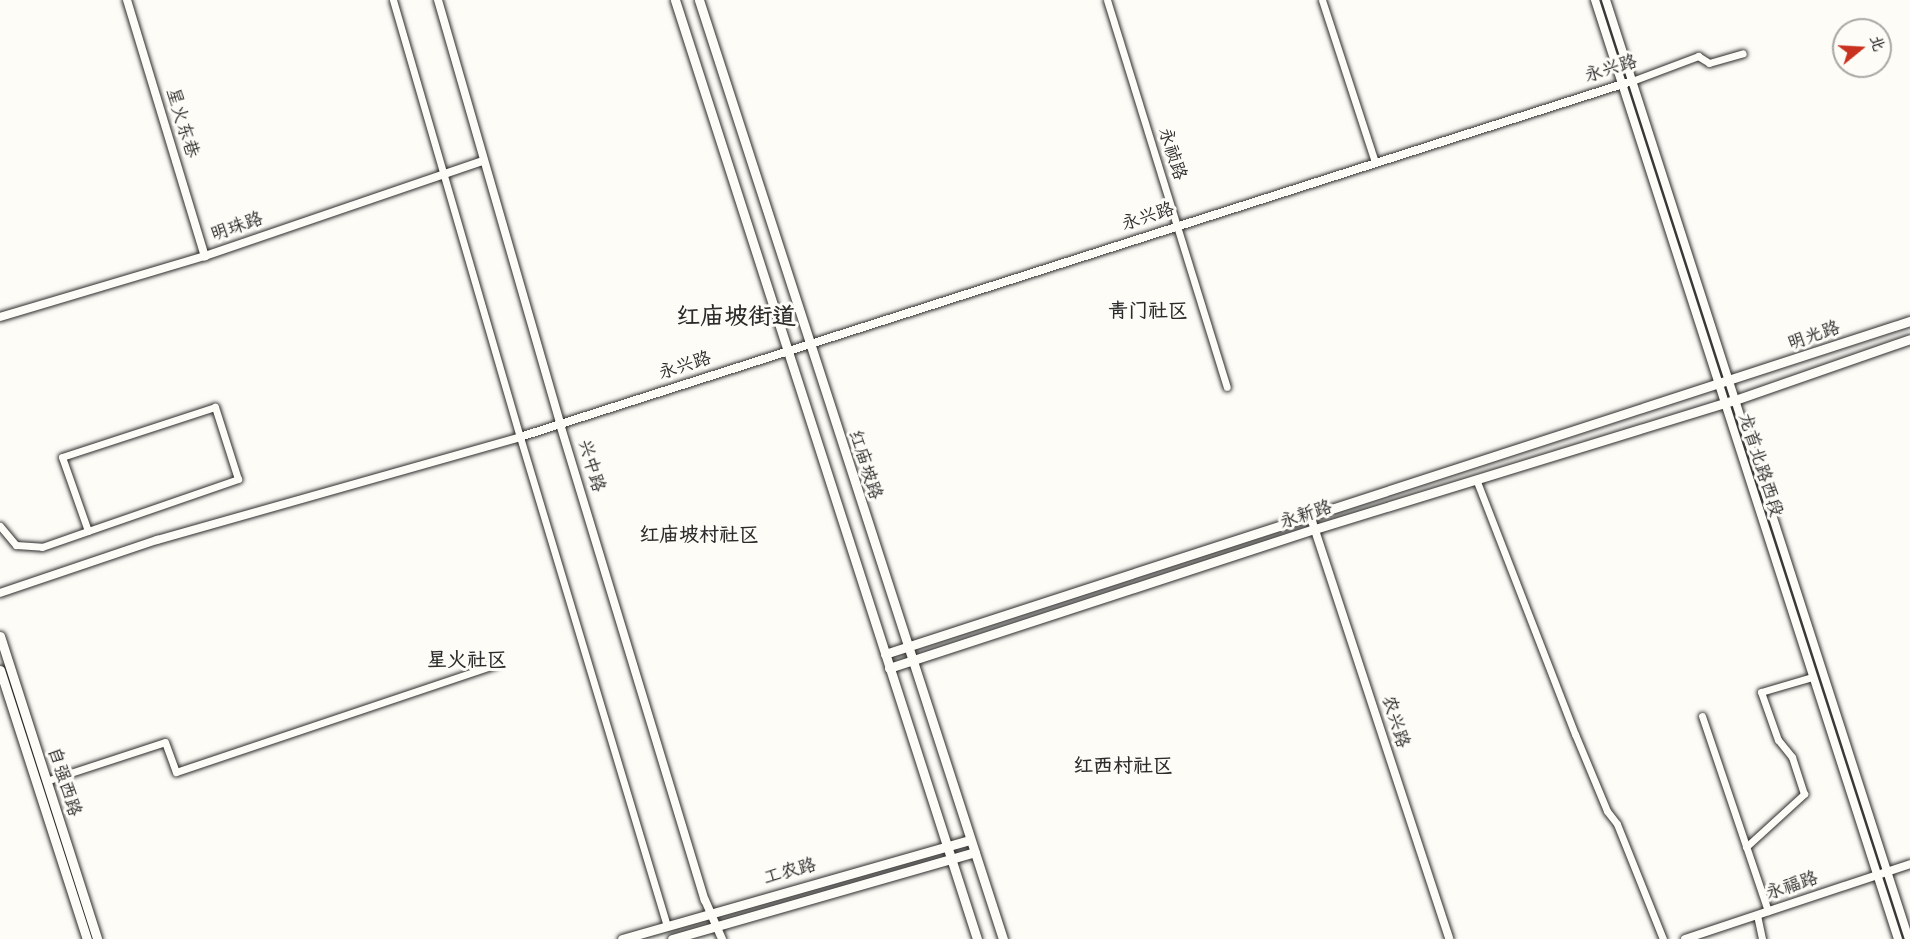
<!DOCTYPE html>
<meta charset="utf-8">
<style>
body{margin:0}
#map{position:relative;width:1910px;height:939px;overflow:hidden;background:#fdfcf7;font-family:Pangolin,"LXGW WenKai TC",sans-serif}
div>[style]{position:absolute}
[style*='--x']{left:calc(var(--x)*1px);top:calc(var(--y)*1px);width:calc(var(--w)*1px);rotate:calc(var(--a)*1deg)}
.roads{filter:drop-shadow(0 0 2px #2b2b2b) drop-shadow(0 0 2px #2b2b2b)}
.minor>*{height:7px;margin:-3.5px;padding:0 3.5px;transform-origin:3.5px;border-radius:3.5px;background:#fdfcf7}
.tertiary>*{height:8px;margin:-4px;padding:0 4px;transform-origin:4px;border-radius:4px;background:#fdfcf7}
.secondary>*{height:9px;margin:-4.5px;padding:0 4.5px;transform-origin:4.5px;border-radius:4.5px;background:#fdfcf7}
span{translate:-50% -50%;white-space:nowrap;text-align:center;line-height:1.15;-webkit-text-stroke:6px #fdfcf7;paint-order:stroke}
.street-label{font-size:18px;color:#2b2b2b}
.neighbourhood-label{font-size:20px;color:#2b2b2b;font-weight:700}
.district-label{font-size:24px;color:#2b2b2b;font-weight:700}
.north{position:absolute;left:1832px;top:18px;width:60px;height:60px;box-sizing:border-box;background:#fdfcf7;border:2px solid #a9a8a5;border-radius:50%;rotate:72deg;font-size:16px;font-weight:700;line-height:24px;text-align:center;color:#2b2b2b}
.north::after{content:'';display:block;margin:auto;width:21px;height:27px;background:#c8321e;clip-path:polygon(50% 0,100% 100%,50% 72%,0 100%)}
</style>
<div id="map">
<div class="roads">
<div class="minor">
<i style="--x:393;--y:0;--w:455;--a:73.8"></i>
<i style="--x:520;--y:437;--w:511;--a:73.27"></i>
<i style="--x:1107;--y:0;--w:405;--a:72.8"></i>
<i style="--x:1322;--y:0;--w:170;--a:71.9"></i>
<i style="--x:1632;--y:81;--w:71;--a:-20.7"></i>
<i style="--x:1698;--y:56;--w:13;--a:32"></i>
<i style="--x:1709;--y:63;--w:35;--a:-16"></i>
<i style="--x:1476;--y:479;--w:274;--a:68.8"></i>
<i style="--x:1575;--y:734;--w:83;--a:67.4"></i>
<i style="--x:1607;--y:811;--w:16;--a:52"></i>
<i style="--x:1617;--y:824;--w:124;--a:68.2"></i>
<i style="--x:0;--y:526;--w:25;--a:50"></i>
<i style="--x:16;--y:545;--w:26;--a:4"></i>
<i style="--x:42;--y:547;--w:49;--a:-19.2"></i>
<i style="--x:88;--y:531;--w:159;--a:-19.1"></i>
<i style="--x:238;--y:479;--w:76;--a:-107.7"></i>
<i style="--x:215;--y:407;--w:161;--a:161.9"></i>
<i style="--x:62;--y:457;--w:78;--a:70.6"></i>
<i style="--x:1702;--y:716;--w:206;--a:71.3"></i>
<i style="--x:46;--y:781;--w:125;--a:-18.1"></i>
<i style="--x:165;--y:742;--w:32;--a:70"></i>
<i style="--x:176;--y:772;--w:336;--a:-18.6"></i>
<i style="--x:1746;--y:847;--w:79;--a:-42.4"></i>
<i style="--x:1804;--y:794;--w:39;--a:-108"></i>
<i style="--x:1792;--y:757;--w:22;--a:-129"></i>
<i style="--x:1778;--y:740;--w:51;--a:-109.5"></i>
<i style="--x:1761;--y:692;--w:53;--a:-16.4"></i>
<i style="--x:1757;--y:915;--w:25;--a:78"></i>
</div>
<div class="tertiary">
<i style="--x:127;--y:0;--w:268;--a:73.1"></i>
<i style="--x:438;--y:0;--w:441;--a:73.9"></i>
<i style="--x:560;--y:424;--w:498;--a:73.1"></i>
<i style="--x:705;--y:900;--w:43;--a:66.4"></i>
<i style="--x:1595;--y:0;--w:987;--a:72.12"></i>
<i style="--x:1606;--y:0;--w:987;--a:72.12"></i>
<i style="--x:0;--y:317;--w:214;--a:-16.6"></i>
<i style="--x:205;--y:256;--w:294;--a:-18.9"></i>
<i style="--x:1310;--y:515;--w:446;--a:71.8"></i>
<i style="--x:0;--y:593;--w:166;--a:-18.7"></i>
<i style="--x:157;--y:540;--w:377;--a:-15.8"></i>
<i style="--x:520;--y:437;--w:1168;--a:-17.75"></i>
<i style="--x:1685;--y:939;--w:237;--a:-18.4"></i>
</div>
<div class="secondary">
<i style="--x:675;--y:0;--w:986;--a:72.17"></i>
<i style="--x:699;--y:0;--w:987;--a:72.06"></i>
<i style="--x:0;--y:636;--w:318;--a:72.2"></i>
<i style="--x:885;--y:654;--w:1078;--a:-18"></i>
<i style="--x:889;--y:668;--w:448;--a:-18.1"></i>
<i style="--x:1315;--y:529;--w:439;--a:-17.1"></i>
<i style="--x:1735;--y:400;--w:185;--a:-19.2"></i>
<i style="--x:0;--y:670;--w:283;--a:72.1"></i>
<i style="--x:622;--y:939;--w:361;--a:-15.9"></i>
<i style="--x:672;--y:939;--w:315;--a:-16"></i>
</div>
</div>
<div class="street-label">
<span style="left:1611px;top:69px;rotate:-17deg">永兴路</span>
<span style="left:182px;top:123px;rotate:73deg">星火东巷</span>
<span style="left:1172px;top:154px;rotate:72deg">永祯路</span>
<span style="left:1148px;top:217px;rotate:-18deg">永兴路</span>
<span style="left:237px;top:227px;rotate:-19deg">明珠路</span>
<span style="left:1814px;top:336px;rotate:-19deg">明光路</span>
<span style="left:685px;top:366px;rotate:-18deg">永兴路</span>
<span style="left:865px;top:465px;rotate:72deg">红庙坡路</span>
<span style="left:1760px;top:465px;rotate:72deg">龙首北路西段</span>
<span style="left:591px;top:466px;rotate:73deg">兴中路</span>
<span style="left:1306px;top:515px;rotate:-18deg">永新路</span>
<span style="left:1395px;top:722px;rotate:72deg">农兴路</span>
<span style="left:64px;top:782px;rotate:72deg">自强西路</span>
<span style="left:790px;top:872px;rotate:-16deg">工农路</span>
<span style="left:1792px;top:886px;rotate:-18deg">永福路</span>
</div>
<div class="neighbourhood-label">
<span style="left:1148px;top:310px">青门社区</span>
<span style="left:699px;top:534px">红庙坡村社区</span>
<span style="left:467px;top:659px">星火社区</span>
<span style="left:1123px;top:765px">红西村社区</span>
</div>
<div class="district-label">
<span style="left:736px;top:317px">红庙坡街道</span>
</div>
<div class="north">北</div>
</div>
